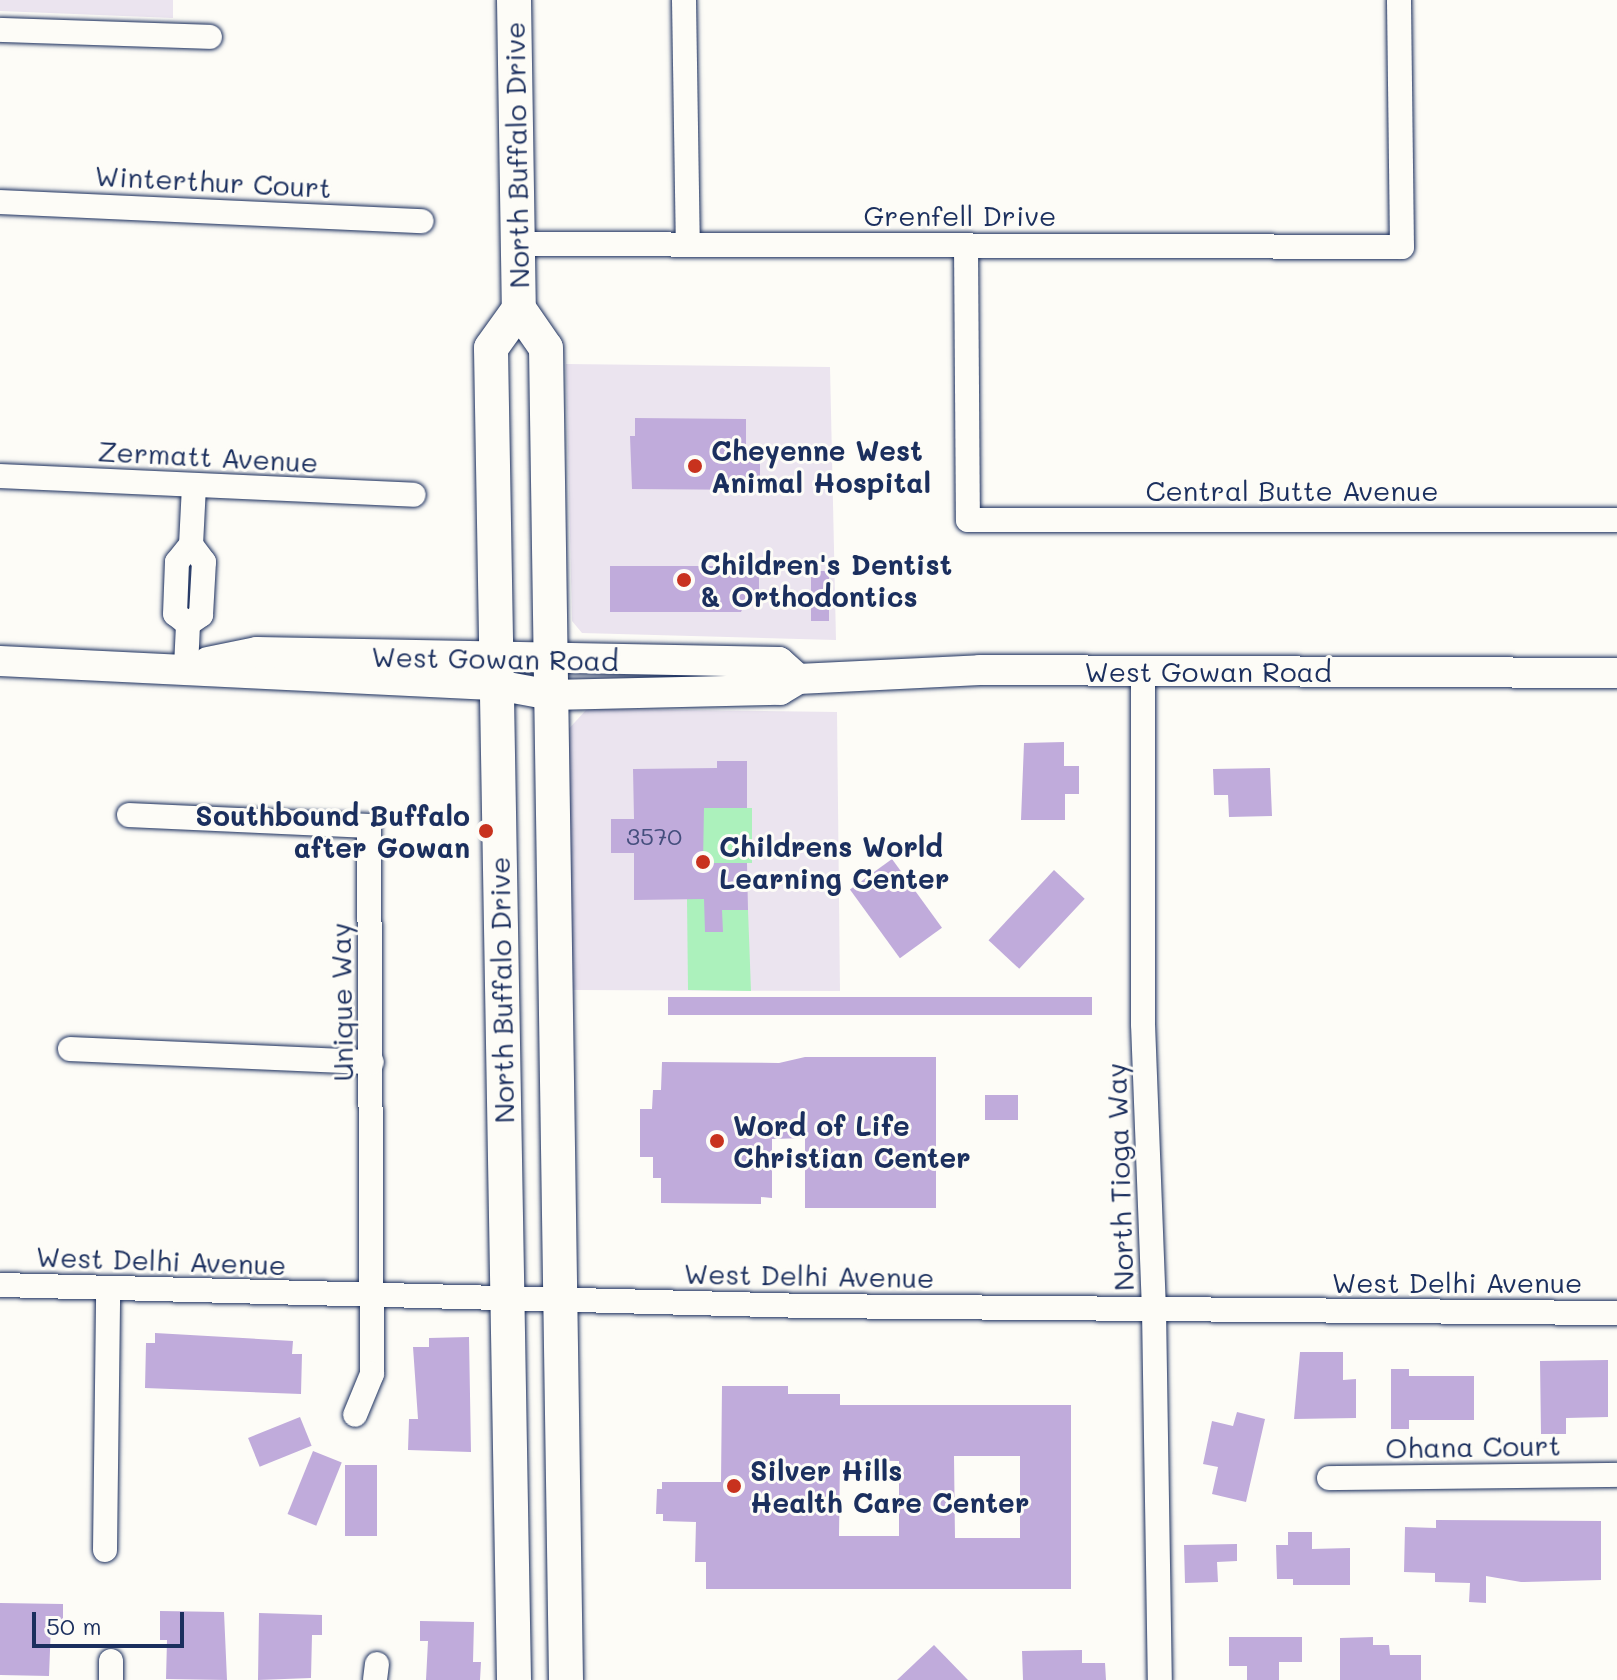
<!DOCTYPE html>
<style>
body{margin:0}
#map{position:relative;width:1617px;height:1680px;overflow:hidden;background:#fdfcf7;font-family:Mali,sans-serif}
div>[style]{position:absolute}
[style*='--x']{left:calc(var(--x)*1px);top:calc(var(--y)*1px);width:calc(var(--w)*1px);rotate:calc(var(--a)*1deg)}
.built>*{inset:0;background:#ebe4ef}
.green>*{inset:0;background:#acf1bc;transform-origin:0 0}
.building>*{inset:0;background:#c0abdb;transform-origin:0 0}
.roads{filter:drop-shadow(0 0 2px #1b2f5e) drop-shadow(0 0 2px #1b2f5e)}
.minor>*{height:24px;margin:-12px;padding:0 12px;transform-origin:12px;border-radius:12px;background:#fdfcf7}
.tertiary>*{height:30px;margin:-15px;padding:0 15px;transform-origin:15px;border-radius:15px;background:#fdfcf7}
.secondary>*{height:34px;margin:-17px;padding:0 17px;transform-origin:17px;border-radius:17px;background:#fdfcf7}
.dots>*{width:22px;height:22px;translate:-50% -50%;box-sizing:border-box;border:4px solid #fdfcf7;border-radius:50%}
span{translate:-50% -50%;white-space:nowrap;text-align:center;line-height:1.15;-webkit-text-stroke:6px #fdfcf7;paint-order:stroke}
.number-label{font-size:24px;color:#444e7d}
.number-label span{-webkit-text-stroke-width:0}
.street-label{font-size:28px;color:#1b2f5e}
.poi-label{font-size:28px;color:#1b2f5e;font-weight:700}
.left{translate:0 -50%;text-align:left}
.right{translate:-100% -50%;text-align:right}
.scale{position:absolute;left:32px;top:1612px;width:152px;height:36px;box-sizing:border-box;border:4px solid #1b2f5e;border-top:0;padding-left:10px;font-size:24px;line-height:28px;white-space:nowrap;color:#1b2f5e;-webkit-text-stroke:6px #fdfcf7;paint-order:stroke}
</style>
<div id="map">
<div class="built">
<i style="clip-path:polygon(0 0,173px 0,173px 18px,0 11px)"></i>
<i style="clip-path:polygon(566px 364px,830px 367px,836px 640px,582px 633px,572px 621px)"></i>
<i style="clip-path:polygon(603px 709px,837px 712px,840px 991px,570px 990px,565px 733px,586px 710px)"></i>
</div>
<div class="green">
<i style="left:673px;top:808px;width:79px;height:55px"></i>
<i style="clip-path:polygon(687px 899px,718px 899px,748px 910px,751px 991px,688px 990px)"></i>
</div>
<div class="building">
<i style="clip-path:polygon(635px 418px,746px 419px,746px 452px,760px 453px,760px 490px,632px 489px,630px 436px,635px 436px)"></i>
<i style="clip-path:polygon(610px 566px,759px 566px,759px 594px,749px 594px,741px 612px,610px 612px)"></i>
<i style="left:811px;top:571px;width:18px;height:50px"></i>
<i style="clip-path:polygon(1064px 742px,1064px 766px,1079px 766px,1079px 794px,1065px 794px,1065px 820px,1021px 820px,1024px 743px)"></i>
<i style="clip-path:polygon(717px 761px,747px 761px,747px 808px,704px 808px,703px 863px,747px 863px,748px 910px,722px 910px,723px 932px,705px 932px,704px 899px,634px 900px,634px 853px,611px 853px,611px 819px,634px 819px,633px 769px,717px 768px)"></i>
<i style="clip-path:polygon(1270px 768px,1272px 816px,1229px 817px,1228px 795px,1214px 795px,1213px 769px)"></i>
<i style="left:892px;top:859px;width:85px;height:52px;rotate:54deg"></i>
<i style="left:1054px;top:870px;width:42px;height:96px;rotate:43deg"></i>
<i style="left:668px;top:997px;width:424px;height:18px"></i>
<i style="clip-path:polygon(805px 1057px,936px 1057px,936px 1208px,805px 1208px,805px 1138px,772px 1139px,772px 1198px,761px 1197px,761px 1204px,661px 1203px,661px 1178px,653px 1178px,653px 1157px,640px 1157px,640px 1109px,652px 1109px,653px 1090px,661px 1090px,662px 1062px,779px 1063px)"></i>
<i style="left:985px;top:1095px;width:33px;height:25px"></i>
<i style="clip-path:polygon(155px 1333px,293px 1341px,292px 1354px,302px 1354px,301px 1394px,145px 1388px,146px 1343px,155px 1343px)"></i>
<i style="clip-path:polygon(469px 1337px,471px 1452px,408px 1450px,409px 1419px,418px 1419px,413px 1347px,429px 1347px,429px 1338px)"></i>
<i style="clip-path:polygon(1300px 1352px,1343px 1352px,1343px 1380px,1356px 1379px,1356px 1418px,1294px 1419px)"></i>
<i style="clip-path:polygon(1608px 1360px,1608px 1417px,1566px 1418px,1566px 1434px,1541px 1434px,1540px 1361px)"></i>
<i style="clip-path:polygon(1391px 1369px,1409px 1369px,1409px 1376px,1474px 1376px,1474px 1420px,1409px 1420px,1409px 1429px,1391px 1429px)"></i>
<i style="clip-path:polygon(evenodd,722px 1386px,788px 1386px,788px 1394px,840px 1394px,840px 1405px,1071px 1405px,1071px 1589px,706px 1589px,706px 1562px,695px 1562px,696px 1522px,663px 1521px,663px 1514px,656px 1514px,657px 1489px,662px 1489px,662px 1482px,721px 1482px,722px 1386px,954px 1456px,1020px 1456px,1020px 1538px,955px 1538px,954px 1456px,722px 1386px,840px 1460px,899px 1461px,899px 1536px,839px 1536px,840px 1460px)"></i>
<i style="clip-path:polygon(1237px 1412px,1265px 1419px,1246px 1502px,1212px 1494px,1218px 1467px,1203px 1464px,1212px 1421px,1233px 1426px)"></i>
<i style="left:300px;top:1417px;width:31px;height:56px;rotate:68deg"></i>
<i style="left:313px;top:1451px;width:31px;height:68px;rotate:22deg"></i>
<i style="left:345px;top:1465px;width:32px;height:71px"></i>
<i style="clip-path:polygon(1436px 1520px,1601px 1521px,1601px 1580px,1521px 1582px,1486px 1576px,1486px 1603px,1469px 1602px,1470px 1583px,1435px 1582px,1435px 1573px,1404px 1572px,1405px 1527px,1436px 1528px)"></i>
<i style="clip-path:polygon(1288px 1532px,1312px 1532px,1312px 1549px,1350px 1548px,1350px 1585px,1293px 1585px,1293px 1579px,1277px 1579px,1276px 1545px,1288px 1545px)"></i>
<i style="clip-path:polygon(1237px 1544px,1237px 1561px,1217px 1562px,1218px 1582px,1185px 1583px,1184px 1545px)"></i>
<i style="clip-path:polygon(0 1603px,63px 1604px,63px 1625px,51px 1625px,49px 1676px,0 1675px)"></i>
<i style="clip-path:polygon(160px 1611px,224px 1612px,227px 1680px,166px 1679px,167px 1640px,160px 1640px)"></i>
<i style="clip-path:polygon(259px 1613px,322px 1615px,322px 1635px,312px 1635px,311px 1678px,258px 1680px)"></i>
<i style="clip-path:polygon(420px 1621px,474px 1622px,473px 1662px,481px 1662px,480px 1680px,426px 1680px,428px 1641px,420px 1641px)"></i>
<i style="clip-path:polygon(1229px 1637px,1302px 1637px,1302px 1662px,1279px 1662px,1279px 1680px,1247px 1680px,1247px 1666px,1229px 1666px)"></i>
<i style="clip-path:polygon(1373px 1637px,1373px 1645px,1389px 1645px,1390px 1655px,1421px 1655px,1421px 1680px,1340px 1680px,1340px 1638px)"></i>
<i style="clip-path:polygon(934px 1645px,968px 1680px,897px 1680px)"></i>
<i style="clip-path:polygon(1082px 1650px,1082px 1663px,1105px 1663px,1106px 1680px,1023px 1680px,1022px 1651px)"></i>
</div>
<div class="roads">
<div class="minor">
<i style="--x:684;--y:0;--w:244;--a:89.1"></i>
<i style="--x:0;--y:30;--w:210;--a:1.9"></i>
<i style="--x:0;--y:202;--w:422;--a:2.6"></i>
<i style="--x:517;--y:244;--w:885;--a:0.19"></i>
<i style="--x:1402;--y:247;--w:247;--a:-90.7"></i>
<i style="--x:966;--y:245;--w:275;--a:89.6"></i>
<i style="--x:968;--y:520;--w:649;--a:0"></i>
<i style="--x:0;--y:476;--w:414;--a:2.6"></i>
<i style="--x:188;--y:624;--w:16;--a:-35"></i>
<i style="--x:201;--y:615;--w:53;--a:-86.8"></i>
<i style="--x:204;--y:562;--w:21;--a:-127"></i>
<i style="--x:191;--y:545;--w:59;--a:-87.1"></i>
<i style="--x:188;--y:624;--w:16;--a:-142"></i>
<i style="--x:175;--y:614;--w:52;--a:-87.8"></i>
<i style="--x:177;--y:562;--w:22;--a:-51"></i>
<i style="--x:186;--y:667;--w:43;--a:-87.3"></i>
<i style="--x:1143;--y:671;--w:353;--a:90"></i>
<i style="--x:1143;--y:1024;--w:286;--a:87.8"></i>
<i style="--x:1154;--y:1310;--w:370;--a:89.1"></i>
<i style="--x:129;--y:815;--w:240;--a:2.6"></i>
<i style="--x:369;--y:826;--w:548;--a:89.69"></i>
<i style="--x:372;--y:1374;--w:44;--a:112.5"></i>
<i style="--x:70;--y:1049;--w:302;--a:2.5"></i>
<i style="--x:0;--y:1285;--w:809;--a:1.49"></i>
<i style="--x:809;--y:1306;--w:808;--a:0.5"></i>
<i style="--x:1329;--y:1478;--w:288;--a:-0.6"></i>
<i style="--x:105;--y:1550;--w:261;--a:-89.3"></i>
<i style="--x:111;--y:1661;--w:19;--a:90"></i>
<i style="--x:375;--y:1680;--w:16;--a:-83"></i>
</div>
<div class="tertiary">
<i style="--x:0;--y:661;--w:498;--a:2.8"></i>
<i style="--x:497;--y:685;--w:55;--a:10.5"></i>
<i style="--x:551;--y:695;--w:229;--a:-1.3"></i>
<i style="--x:780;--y:690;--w:21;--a:-31"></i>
<i style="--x:798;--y:679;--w:182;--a:-2.8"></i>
<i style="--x:980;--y:670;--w:637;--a:0.27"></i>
<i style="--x:208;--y:662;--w:50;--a:-11.5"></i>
<i style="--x:257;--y:652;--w:522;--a:1.1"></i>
<i style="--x:779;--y:662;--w:25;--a:42"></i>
</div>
<div class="secondary">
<i style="--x:514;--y:0;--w:309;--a:89.1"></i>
<i style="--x:519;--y:309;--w:47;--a:55.3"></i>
<i style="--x:546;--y:348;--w:1332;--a:89.14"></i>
<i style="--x:514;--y:1680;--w:1332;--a:-90.99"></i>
<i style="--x:491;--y:348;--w:48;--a:-54.3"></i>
</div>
</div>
<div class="dots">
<i style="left:695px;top:466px;background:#c8321e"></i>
<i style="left:684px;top:580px;background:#c8321e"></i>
<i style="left:486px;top:831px;background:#c8321e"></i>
<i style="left:703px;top:862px;background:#c8321e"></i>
<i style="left:717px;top:1141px;background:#c8321e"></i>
<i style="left:734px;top:1486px;background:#c8321e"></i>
</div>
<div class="number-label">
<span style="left:654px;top:836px">3570</span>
</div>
<div class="street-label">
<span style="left:516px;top:155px;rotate:-91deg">North Buffalo Drive</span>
<span style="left:213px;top:181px;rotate:3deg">Winterthur Court</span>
<span style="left:960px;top:215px">Grenfell Drive</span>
<span style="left:208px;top:456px;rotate:3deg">Zermatt Avenue</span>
<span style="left:1292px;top:490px">Central Butte Avenue</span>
<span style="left:495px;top:658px;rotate:1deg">West Gowan Road</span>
<span style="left:1208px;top:671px">West Gowan Road</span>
<span style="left:501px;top:990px;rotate:-91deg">North Buffalo Drive</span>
<span style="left:341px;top:1002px;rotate:-91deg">Unique Way</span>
<span style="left:1119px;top:1177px;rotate:-92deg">North Tioga Way</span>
<span style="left:161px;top:1260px;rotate:2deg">West Delhi Avenue</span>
<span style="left:809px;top:1275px;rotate:1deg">West Delhi Avenue</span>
<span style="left:1457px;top:1282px">West Delhi Avenue</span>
<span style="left:1473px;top:1446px;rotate:-1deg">Ohana Court</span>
</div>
<div class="poi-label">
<span class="left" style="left:711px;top:466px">Cheyenne West<br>Animal Hospital</span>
<span class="left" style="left:700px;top:580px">Children's Dentist<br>&amp; Orthodontics</span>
<span class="right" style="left:470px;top:831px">Southbound Buffalo<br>after Gowan</span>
<span class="left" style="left:719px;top:862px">Childrens World<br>Learning Center</span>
<span class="left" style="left:733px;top:1141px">Word of Life<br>Christian Center</span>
<span class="left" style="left:750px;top:1486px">Silver Hills<br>Health Care Center</span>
</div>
<div class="scale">50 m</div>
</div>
